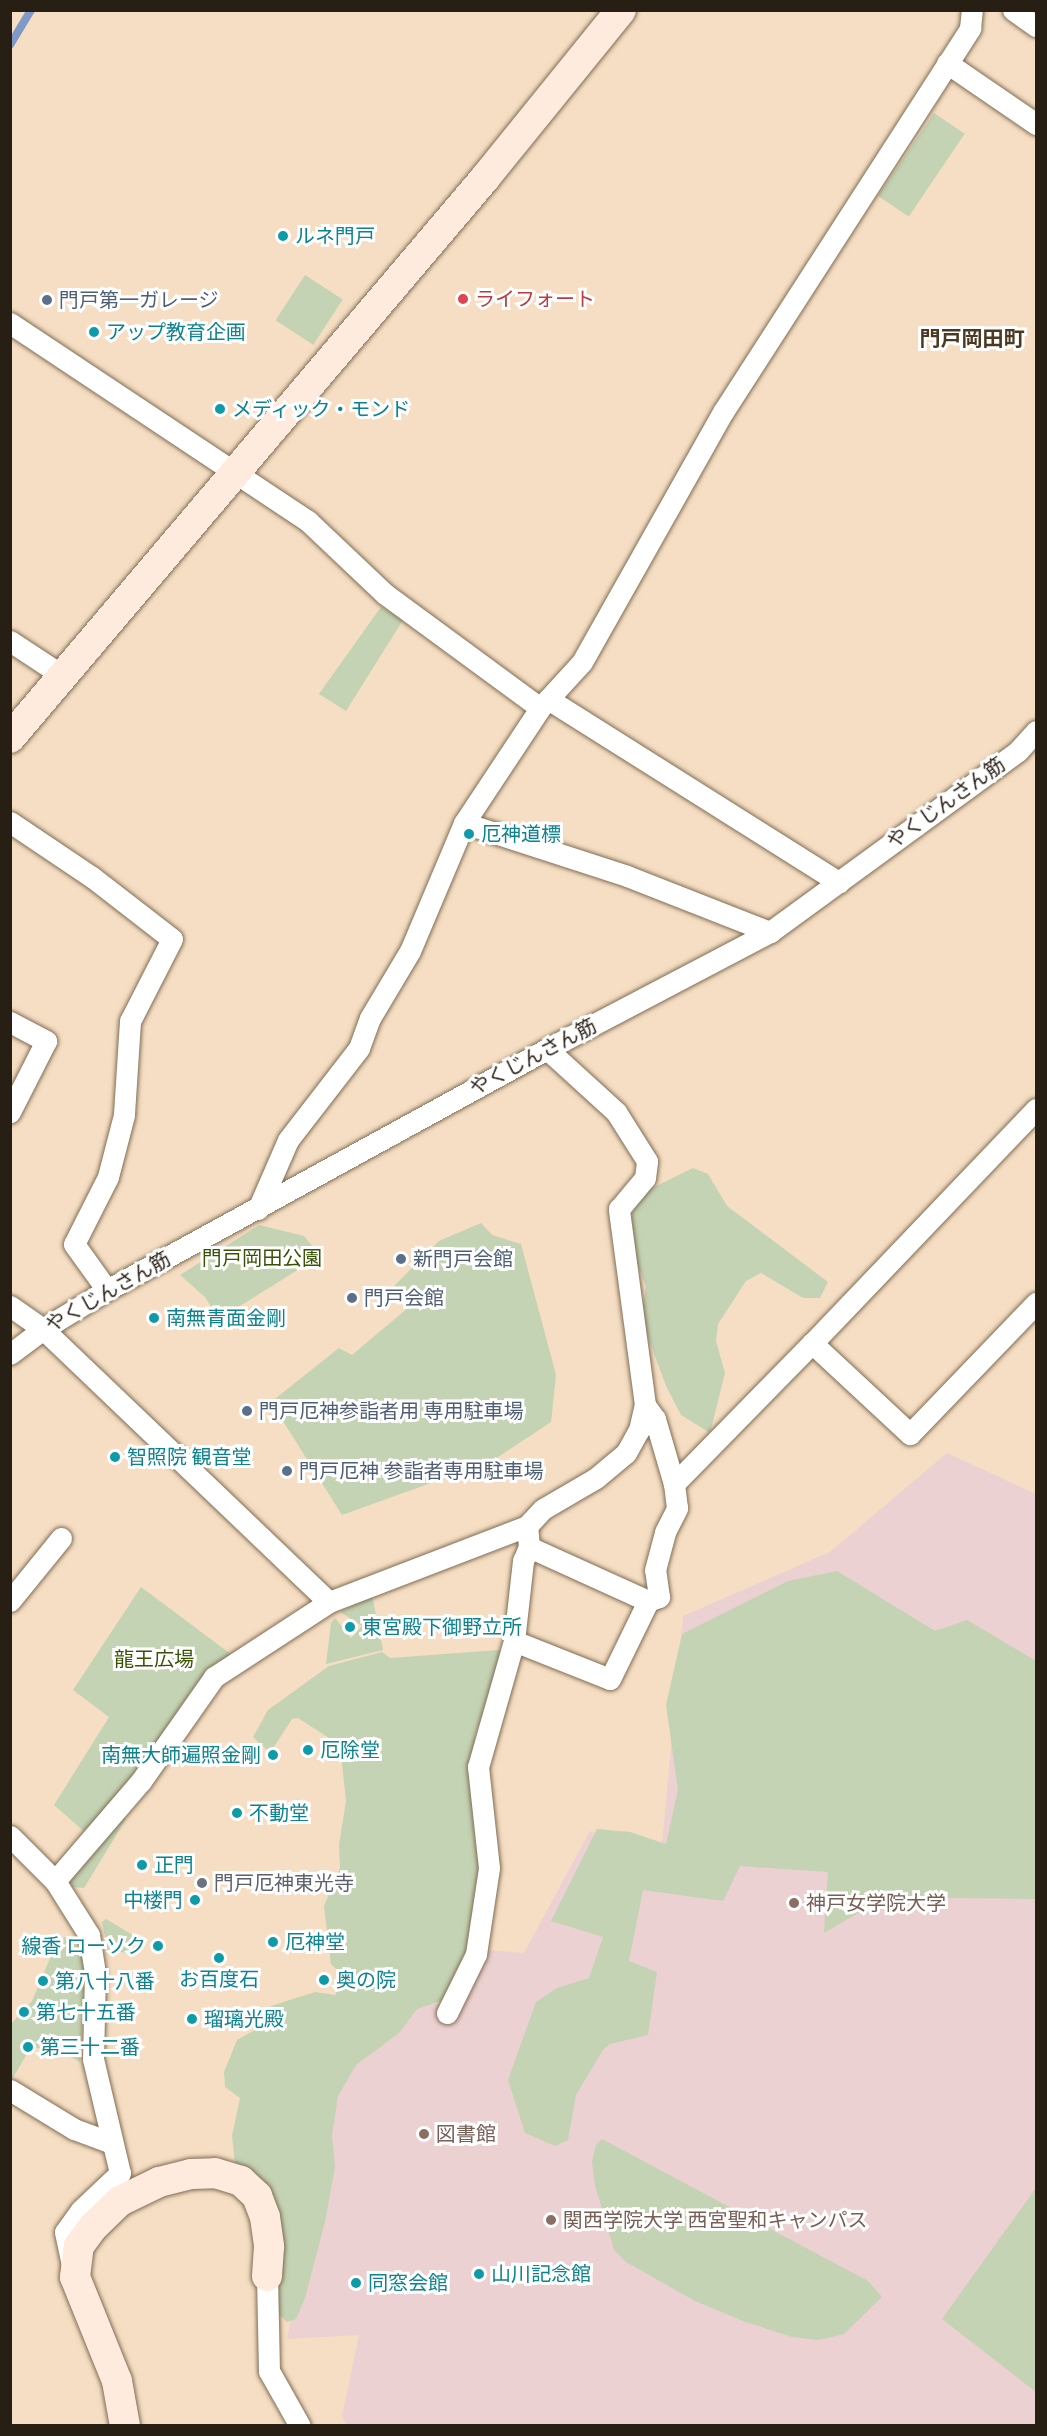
<!DOCTYPE html>
<meta charset="utf-8">
<style>
body{margin:0}
#map{position:relative;width:1047px;height:2436px;overflow:hidden;background:#f5dec3;font-family:Cabin,"Noto Sans JP",sans-serif}
div>[style]{position:absolute}
[style*='--x']{left:calc(var(--x)*1px);top:calc(var(--y)*1px);width:calc(var(--w)*1px);rotate:calc(var(--a)*1deg)}
.education>*{inset:0;background:#ebd1d2}
.green>*{inset:0;background:#c3d3b3;transform-origin:0 0}
.stream>*{height:8px;margin:-4px;padding:0 4px;transform-origin:4px;border-radius:4px;background:#7f9ac7}
.roads{filter:drop-shadow(0 0 2px #816d55) drop-shadow(0 0 2px #816d55)}
.street>*{height:21px;margin:-10.5px;padding:0 10.5px;transform-origin:10.5px;border-radius:10.5px;background:#fff}
.secondary>*{height:30px;margin:-15px;padding:0 15px;transform-origin:15px;border-radius:15px;background:#ffebde}
.dots>*{width:16px;height:16px;translate:-50% -50%;box-sizing:border-box;border:3px solid #fff;border-radius:50%}
span{translate:-50% -50%;white-space:nowrap;text-align:center;line-height:1.15;-webkit-text-stroke:6px #fff;paint-order:stroke}
.culture-label{font-size:20px;color:#0d838f}
.left{translate:0 -50%;text-align:left}
.right{translate:-100% -50%;text-align:right}
.health-label{font-size:20px;color:#be3a42}
.service-label{font-size:20px;color:#4e5e75}
.street-label{font-size:20px;color:#271e14}
.park-label{font-size:20px;color:#375203}
.worship-label{font-size:20px;color:#5b616d}
.education-label{font-size:20px;color:#785e54}
.neighbourhood-label{font-size:21px;color:#4b3922;font-weight:700}
.frame{position:absolute;inset:0;border:12px solid #271e14;pointer-events:none}
</style>
<div id="map">
<div class="education">
<i style="clip-path:polygon(947px 1453px,1036px 1494px,1036px 2425px,346px 2425px,342px 2416px,359px 2335px,287px 2339px,324px 2162px,327px 2099px,358px 2057px,418px 2003px,459px 2006px,487px 1950px,524px 1953px,590px 1831px,661px 1855px,683px 1616px,830px 1552px)"></i>
</div>
<div class="green">
<i style="left:934px;top:113px;width:37px;height:100px;rotate:34deg"></i>
<i style="left:305px;top:275px;width:45px;height:54px;rotate:33deg"></i>
<i style="clip-path:polygon(381px 607px,403px 620px,346px 711px,319px 694px)"></i>
<i style="clip-path:polygon(693px 1168px,708px 1174px,727px 1206px,828px 1282px,820px 1298px,803px 1298px,761px 1273px,746px 1281px,718px 1324px,716px 1341px,725px 1373px,710px 1433px,681px 1415px,666px 1386px,641px 1318px,646px 1287px,627px 1236px,635px 1204px,646px 1191px)"></i>
<i style="clip-path:polygon(481px 1223px,492px 1235px,521px 1244px,556px 1375px,551px 1422px,492px 1461px,342px 1515px,271px 1402px,339px 1348px,352px 1355px,409px 1307px,394px 1286px,439px 1241px)"></i>
<i style="clip-path:polygon(259px 1225px,304px 1236px,320px 1256px,219px 1319px,205px 1297px,180px 1275px)"></i>
<i style="clip-path:polygon(837px 1571px,935px 1631px,967px 1620px,1036px 1661px,1036px 1899px,886px 1897px,824px 1933px,828px 1872px,740px 1866px,723px 1901px,643px 1890px,629px 1961px,657px 1972px,648px 2035px,610px 2044px,603px 2050px,576px 2095px,568px 2140px,555px 2146px,525px 2133px,508px 2080px,536px 2002px,557px 1988px,589px 1978px,603px 1937px,551px 1921px,597px 1829px,630px 1832px,666px 1844px,678px 1790px,666px 1705px,682px 1634px,788px 1581px)"></i>
<i style="clip-path:polygon(141px 1587px,232px 1655px,86px 1833px,54px 1805px,109px 1717px,73px 1690px)"></i>
<i style="clip-path:polygon(372px 1595px,383px 1650px,326px 1664px,331px 1623px,335px 1618px,351px 1638px,362px 1626px,340px 1612px)"></i>
<i style="clip-path:polygon(499px 1650px,504px 1655px,475px 1735px,483px 1859px,469px 1950px,444px 2000px,417px 2009px,399px 2033px,356px 2065px,338px 2096px,332px 2136px,335px 2167px,325px 2222px,305px 2298px,296px 2319px,287px 2322px,277px 2312px,235px 2164px,232px 2136px,240px 2098px,225px 2087px,224px 2072px,237px 2040px,271px 2021px,271px 2006px,315px 1992px,335px 1995px,345px 1978px,331px 1964px,324px 1906px,340px 1868px,339px 1845px,346px 1801px,340px 1745px,298px 1718px,292px 1719px,270px 1753px,253px 1737px,268px 1710px,329px 1666px,382px 1652px,390px 1658px)"></i>
<i style="clip-path:polygon(121px 1815px,126px 1819px,84px 1888px,72px 1887px,70px 1880px)"></i>
<i style="clip-path:polygon(106px 1919px,141px 1940px,133px 1954px,108px 1950px,102px 1922px)"></i>
<i style="clip-path:polygon(59px 1937px,79px 1938px,85px 1968px,80px 2062px,59px 2051px,31px 2047px,11px 2081px,11px 2024px,32px 2001px)"></i>
<i style="clip-path:polygon(602px 2139px,868px 2281px,882px 2297px,844px 2334px,819px 2340px,792px 2337px,743px 2321px,695px 2301px,626px 2262px,614px 2250px,595px 2185px,592px 2161px,596px 2145px)"></i>
<i style="clip-path:polygon(1036px 2188px,1036px 2392px,942px 2319px)"></i>
</div>
<div class="stream">
<i style="--x:10;--y:45;--w:41;--a:-59"></i>
</div>
<div class="roads">
<div class="street">
<i style="--x:1013;--y:10;--w:28;--a:35"></i>
<i style="--x:947;--y:63;--w:108;--a:34.4"></i>
<i style="--x:10;--y:323;--w:358;--a:33.6"></i>
<i style="--x:308;--y:521;--w:106;--a:43.5"></i>
<i style="--x:385;--y:594;--w:192;--a:36.3"></i>
<i style="--x:10;--y:641;--w:64;--a:33.4"></i>
<i style="--x:548;--y:699;--w:344;--a:32.2"></i>
<i style="--x:10;--y:822;--w:99;--a:33.9"></i>
<i style="--x:92;--y:877;--w:101;--a:37.8"></i>
<i style="--x:172;--y:939;--w:92;--a:117.1"></i>
<i style="--x:130;--y:1021;--w:94;--a:93.7"></i>
<i style="--x:124;--y:1115;--w:64;--a:104.5"></i>
<i style="--x:108;--y:1177;--w:75;--a:116.9"></i>
<i style="--x:74;--y:1244;--w:57;--a:54.3"></i>
<i style="--x:464;--y:823;--w:171;--a:18"></i>
<i style="--x:627;--y:876;--w:154;--a:21.4"></i>
<i style="--x:10;--y:1022;--w:41;--a:27.8"></i>
<i style="--x:46;--y:1041;--w:80;--a:116.9"></i>
<i style="--x:1036;--y:1109;--w:324;--a:133.7"></i>
<i style="--x:812;--y:1343;--w:134;--a:42.9"></i>
<i style="--x:910;--y:1434;--w:182;--a:-46.1"></i>
<i style="--x:258;--y:1209;--w:75;--a:-66.5"></i>
<i style="--x:288;--y:1140;--w:116;--a:-52.3"></i>
<i style="--x:359;--y:1048;--w:32;--a:-70"></i>
<i style="--x:370;--y:1018;--w:78;--a:-59.2"></i>
<i style="--x:410;--y:951;--w:139;--a:-67.1"></i>
<i style="--x:464;--y:823;--w:138;--a:-56.5"></i>
<i style="--x:540;--y:708;--w:62;--a:-47.6"></i>
<i style="--x:582;--y:662;--w:287;--a:-60.6"></i>
<i style="--x:723;--y:412;--w:457;--a:-57.2"></i>
<i style="--x:970;--y:28;--w:18;--a:-84"></i>
<i style="--x:10;--y:1306;--w:40;--a:34.9"></i>
<i style="--x:43;--y:1329;--w:395;--a:43.7"></i>
<i style="--x:10;--y:1354;--w:41;--a:-37.1"></i>
<i style="--x:43;--y:1329;--w:75;--a:-31.4"></i>
<i style="--x:107;--y:1290;--w:502;--a:-28.71"></i>
<i style="--x:547;--y:1049;--w:252;--a:-27.7"></i>
<i style="--x:770;--y:932;--w:307;--a:-36.1"></i>
<i style="--x:1018;--y:751;--w:27;--a:-48"></i>
<i style="--x:674;--y:1484;--w:197;--a:-45.6"></i>
<i style="--x:529;--y:1547;--w:131;--a:24.4"></i>
<i style="--x:648;--y:1601;--w:12;--a:-20"></i>
<i style="--x:659;--y:1597;--w:27;--a:-98"></i>
<i style="--x:655;--y:1570;--w:39;--a:-75"></i>
<i style="--x:665;--y:1532;--w:27;--a:-63"></i>
<i style="--x:677;--y:1508;--w:24;--a:-97"></i>
<i style="--x:674;--y:1484;--w:68;--a:-106.3"></i>
<i style="--x:655;--y:1419;--w:17;--a:-126"></i>
<i style="--x:10;--y:1601;--w:81;--a:-51"></i>
<i style="--x:514;--y:1641;--w:103;--a:21.6"></i>
<i style="--x:610;--y:1679;--w:87;--a:-64"></i>
<i style="--x:10;--y:1836;--w:64;--a:45"></i>
<i style="--x:55;--y:1881;--w:132;--a:-49.3"></i>
<i style="--x:141;--y:1781;--w:127;--a:-54.9"></i>
<i style="--x:214;--y:1677;--w:137;--a:-33.1"></i>
<i style="--x:329;--y:1602;--w:212;--a:-21"></i>
<i style="--x:527;--y:1526;--w:23;--a:-47"></i>
<i style="--x:543;--y:1509;--w:61;--a:-30.3"></i>
<i style="--x:596;--y:1478;--w:39;--a:-40"></i>
<i style="--x:626;--y:1453;--w:26;--a:-61"></i>
<i style="--x:639;--y:1430;--w:26;--a:-77"></i>
<i style="--x:645;--y:1405;--w:198;--a:-97.6"></i>
<i style="--x:619;--y:1209;--w:40;--a:-50"></i>
<i style="--x:645;--y:1178;--w:17;--a:-83"></i>
<i style="--x:647;--y:1161;--w:58;--a:-122.3"></i>
<i style="--x:616;--y:1112;--w:93;--a:-137.6"></i>
<i style="--x:55;--y:1881;--w:64;--a:57.8"></i>
<i style="--x:89;--y:1935;--w:37;--a:81"></i>
<i style="--x:95;--y:1972;--w:87;--a:91.3"></i>
<i style="--x:93;--y:2059;--w:117;--a:76.7"></i>
<i style="--x:120;--y:2173;--w:54;--a:136.5"></i>
<i style="--x:81;--y:2210;--w:27;--a:126"></i>
<i style="--x:65;--y:2232;--w:33;--a:78"></i>
<i style="--x:447;--y:2013;--w:66;--a:-63.8"></i>
<i style="--x:476;--y:1954;--w:87;--a:-81.4"></i>
<i style="--x:489;--y:1868;--w:102;--a:-96.2"></i>
<i style="--x:478;--y:1767;--w:131;--a:-74.1"></i>
<i style="--x:514;--y:1641;--w:81;--a:-83.6"></i>
<i style="--x:523;--y:1561;--w:15;--a:-67"></i>
<i style="--x:529;--y:1547;--w:21;--a:-95"></i>
<i style="--x:10;--y:2090;--w:75;--a:31.4"></i>
<i style="--x:74;--y:2129;--w:40;--a:20.2"></i>
<i style="--x:267;--y:2276;--w:95;--a:88.8"></i>
<i style="--x:269;--y:2371;--w:63;--a:60.6"></i>
</div>
<div class="secondary">
<i style="--x:10;--y:738;--w:734;--a:-49.69"></i>
<i style="--x:485;--y:178;--w:216;--a:-51"></i>
<i style="--x:125;--y:2426;--w:46;--a:-100.1"></i>
<i style="--x:117;--y:2381;--w:112;--a:-112"></i>
<i style="--x:75;--y:2277;--w:31;--a:-83"></i>
<i style="--x:79;--y:2246;--w:24;--a:-54"></i>
<i style="--x:93;--y:2227;--w:37;--a:-44"></i>
<i style="--x:120;--y:2201;--w:43;--a:-26"></i>
<i style="--x:159;--y:2182;--w:33;--a:-14"></i>
<i style="--x:191;--y:2174;--w:24;--a:-2"></i>
<i style="--x:215;--y:2173;--w:27;--a:17"></i>
<i style="--x:241;--y:2181;--w:22;--a:43"></i>
<i style="--x:257;--y:2196;--w:22;--a:69"></i>
<i style="--x:265;--y:2217;--w:30;--a:82"></i>
<i style="--x:269;--y:2247;--w:29;--a:94"></i>
</div>
</div>
<div class="dots">
<i style="left:283px;top:236px;background:#0f9aa8"></i>
<i style="left:463px;top:299px;background:#e0444e"></i>
<i style="left:47px;top:300px;background:#5c6f8a"></i>
<i style="left:94px;top:332px;background:#0f9aa8"></i>
<i style="left:220px;top:409px;background:#0f9aa8"></i>
<i style="left:469px;top:834px;background:#0f9aa8"></i>
<i style="left:401px;top:1259px;background:#5c6f8a"></i>
<i style="left:352px;top:1298px;background:#5c6f8a"></i>
<i style="left:154px;top:1318px;background:#0f9aa8"></i>
<i style="left:247px;top:1411px;background:#5c6f8a"></i>
<i style="left:115px;top:1457px;background:#0f9aa8"></i>
<i style="left:287px;top:1471px;background:#5c6f8a"></i>
<i style="left:350px;top:1627px;background:#0f9aa8"></i>
<i style="left:308px;top:1750px;background:#0f9aa8"></i>
<i style="left:273px;top:1755px;background:#0f9aa8"></i>
<i style="left:237px;top:1813px;background:#0f9aa8"></i>
<i style="left:142px;top:1865px;background:#0f9aa8"></i>
<i style="left:202px;top:1883px;background:#6b7280"></i>
<i style="left:195px;top:1900px;background:#0f9aa8"></i>
<i style="left:794px;top:1903px;background:#8d6e63"></i>
<i style="left:273px;top:1942px;background:#0f9aa8"></i>
<i style="left:158px;top:1946px;background:#0f9aa8"></i>
<i style="left:219px;top:1958px;background:#0f9aa8"></i>
<i style="left:324px;top:1980px;background:#0f9aa8"></i>
<i style="left:43px;top:1981px;background:#0f9aa8"></i>
<i style="left:24px;top:2012px;background:#0f9aa8"></i>
<i style="left:192px;top:2019px;background:#0f9aa8"></i>
<i style="left:28px;top:2047px;background:#0f9aa8"></i>
<i style="left:424px;top:2134px;background:#8d6e63"></i>
<i style="left:551px;top:2220px;background:#8d6e63"></i>
<i style="left:479px;top:2274px;background:#0f9aa8"></i>
<i style="left:356px;top:2283px;background:#0f9aa8"></i>
</div>
<div class="culture-label">
<span class="left" style="left:295px;top:236px">ルネ門戸</span>
<span class="left" style="left:106px;top:332px">アップ教育企画</span>
<span class="left" style="left:232px;top:409px">メディック・モンド</span>
<span class="left" style="left:481px;top:834px">厄神道標</span>
<span class="left" style="left:166px;top:1318px">南無青面金剛</span>
<span class="left" style="left:127px;top:1457px">智照院 観音堂</span>
<span class="left" style="left:362px;top:1627px">東宮殿下御野立所</span>
<span class="left" style="left:320px;top:1750px">厄除堂</span>
<span class="right" style="left:261px;top:1755px">南無大師遍照金剛</span>
<span class="left" style="left:249px;top:1813px">不動堂</span>
<span class="left" style="left:154px;top:1865px">正門</span>
<span class="right" style="left:183px;top:1900px">中楼門</span>
<span class="left" style="left:285px;top:1942px">厄神堂</span>
<span class="right" style="left:146px;top:1946px">線香 ローソク</span>
<span style="left:219px;top:1979px">お百度石</span>
<span class="left" style="left:336px;top:1980px">奥の院</span>
<span class="left" style="left:55px;top:1981px">第八十八番</span>
<span class="left" style="left:36px;top:2012px">第七十五番</span>
<span class="left" style="left:204px;top:2019px">瑠璃光殿</span>
<span class="left" style="left:40px;top:2047px">第三十二番</span>
<span class="left" style="left:491px;top:2274px">山川記念館</span>
<span class="left" style="left:368px;top:2283px">同窓会館</span>
</div>
<div class="health-label">
<span class="left" style="left:475px;top:299px">ライフォート</span>
</div>
<div class="service-label">
<span class="left" style="left:59px;top:300px">門戸第一ガレージ</span>
<span class="left" style="left:413px;top:1259px">新門戸会館</span>
<span class="left" style="left:364px;top:1298px">門戸会館</span>
<span class="left" style="left:259px;top:1411px">門戸厄神参詣者用 専用駐車場</span>
<span class="left" style="left:299px;top:1471px">門戸厄神 参詣者専用駐車場</span>
</div>
<div class="street-label">
<span style="left:946px;top:803px;rotate:-36deg">やくじんさん筋</span>
<span style="left:533px;top:1057px;rotate:-28deg">やくじんさん筋</span>
<span style="left:108px;top:1292px;rotate:-30deg">やくじんさん筋</span>
</div>
<div class="park-label">
<span style="left:262px;top:1258px">門戸岡田公園</span>
<span style="left:154px;top:1659px">龍王広場</span>
</div>
<div class="worship-label">
<span class="left" style="left:214px;top:1883px">門戸厄神東光寺</span>
</div>
<div class="education-label">
<span class="left" style="left:806px;top:1903px">神戸女学院大学</span>
<span class="left" style="left:436px;top:2134px">図書館</span>
<span class="left" style="left:563px;top:2220px">関西学院大学 西宮聖和キャンパス</span>
</div>
<div class="neighbourhood-label">
<span style="left:972px;top:339px">門戸岡田町</span>
</div>
<div class="frame"></div>
</div>
